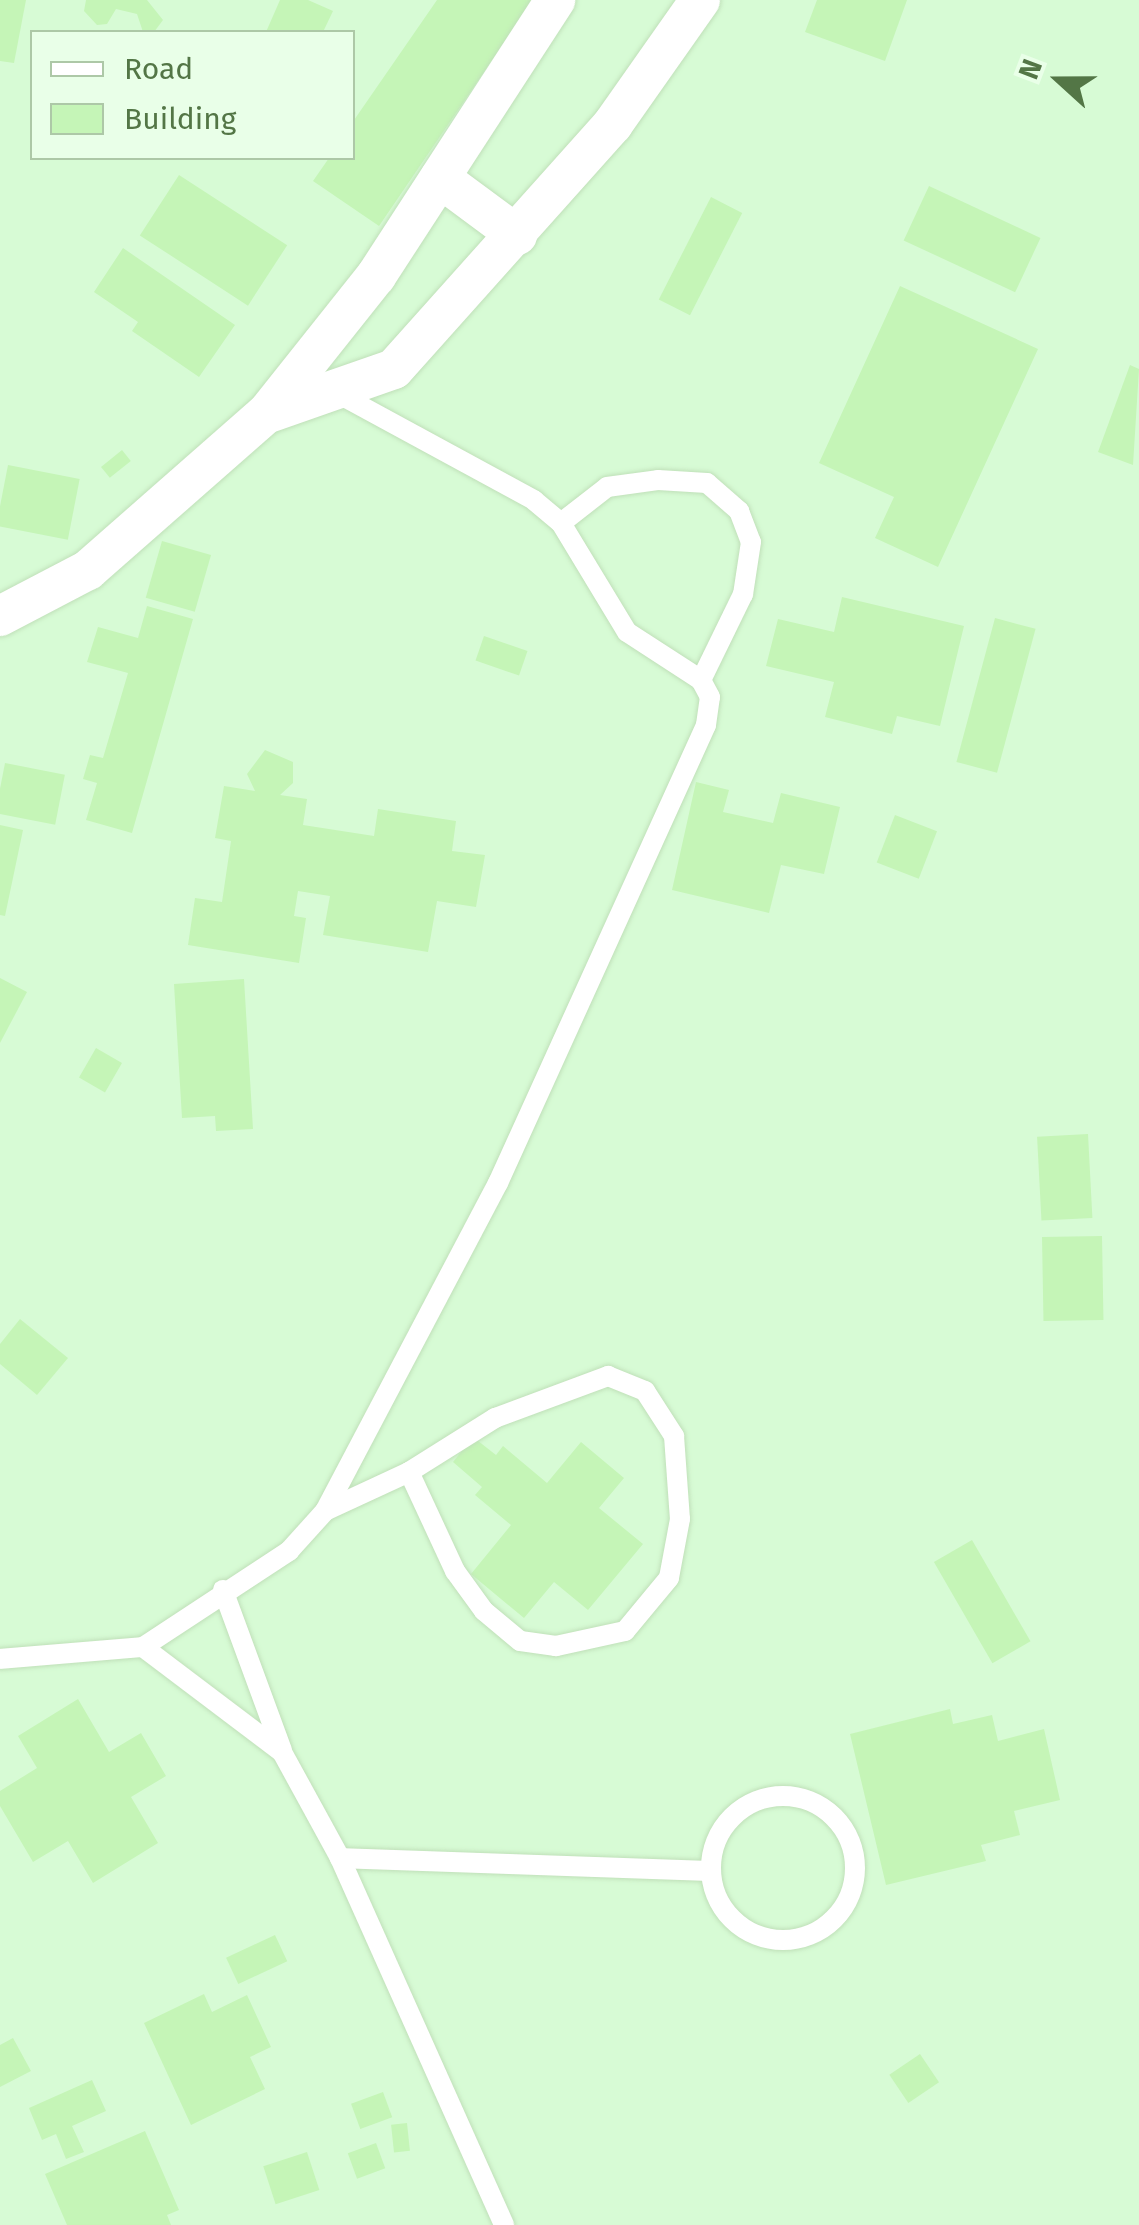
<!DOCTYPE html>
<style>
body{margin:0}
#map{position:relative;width:1139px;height:2225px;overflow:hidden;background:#e1fee1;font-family:"Fira Sans",sans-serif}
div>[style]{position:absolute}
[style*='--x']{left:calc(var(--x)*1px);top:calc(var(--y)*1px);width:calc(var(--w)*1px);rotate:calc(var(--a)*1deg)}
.residential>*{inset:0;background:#d7fbd5}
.building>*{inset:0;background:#c5f5b7;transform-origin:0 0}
.roads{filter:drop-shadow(0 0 2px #c0e0b9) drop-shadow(0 0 2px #c0e0b9)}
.service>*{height:20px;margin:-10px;padding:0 10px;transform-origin:10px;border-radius:10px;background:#fff}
.service>.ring{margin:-10px;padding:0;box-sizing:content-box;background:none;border:20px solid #fff;border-radius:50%}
.minor>*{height:40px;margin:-20px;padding:0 20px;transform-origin:20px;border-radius:20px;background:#fff}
span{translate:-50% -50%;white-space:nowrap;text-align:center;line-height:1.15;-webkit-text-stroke:9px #e9ffe8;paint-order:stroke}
.legend{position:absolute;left:30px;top:30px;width:325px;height:130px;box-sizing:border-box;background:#e9ffe8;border:2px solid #adc8a7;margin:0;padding:12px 18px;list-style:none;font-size:30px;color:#537646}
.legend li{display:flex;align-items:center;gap:20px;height:50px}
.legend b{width:50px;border:2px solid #adc8a7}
.north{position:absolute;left:1009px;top:30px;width:100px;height:100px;-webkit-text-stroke:8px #e9ffe8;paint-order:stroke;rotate:291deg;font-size:28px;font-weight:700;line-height:40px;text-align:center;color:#537646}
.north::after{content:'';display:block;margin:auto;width:35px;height:45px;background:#537646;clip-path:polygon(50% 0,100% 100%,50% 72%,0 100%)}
</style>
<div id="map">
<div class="residential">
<i style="clip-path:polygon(evenodd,0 0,1139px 0,1139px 2225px,0 2225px,0 0,32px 32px,352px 32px,352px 158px,32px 158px,32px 32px)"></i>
</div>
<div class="building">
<i style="clip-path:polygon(0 0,26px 0,14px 63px,0 61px)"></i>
<i style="clip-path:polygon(86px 0,147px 0,163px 20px,154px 32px,143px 32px,137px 14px,116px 9px,107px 24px,97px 25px,84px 11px)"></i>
<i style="clip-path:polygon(280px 0,308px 0,333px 11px,323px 32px,266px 32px)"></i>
<i style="clip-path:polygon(437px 0,533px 0,379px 226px,313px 181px,329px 158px,352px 158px,352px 123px)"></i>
<i style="clip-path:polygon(817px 0,907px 0,885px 61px,805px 32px)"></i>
<i style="left:179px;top:175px;width:129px;height:72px;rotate:33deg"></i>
<i style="left:929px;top:186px;width:123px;height:60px;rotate:25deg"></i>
<i style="left:711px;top:197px;width:35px;height:115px;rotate:27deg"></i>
<i style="clip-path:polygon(123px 248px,235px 325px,199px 377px,132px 331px,138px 322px,94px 292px)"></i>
<i style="clip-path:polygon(900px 286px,1038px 349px,938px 567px,875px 538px,894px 497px,819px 463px)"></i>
<i style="clip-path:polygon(1130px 365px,1139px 369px,1133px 465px,1098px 452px)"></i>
<i style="left:122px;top:450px;width:14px;height:27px;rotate:51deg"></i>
<i style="left:8px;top:465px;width:73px;height:62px;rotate:11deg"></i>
<i style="left:162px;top:541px;width:51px;height:59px;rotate:16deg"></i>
<i style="clip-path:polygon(842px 597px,964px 626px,940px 726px,897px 716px,892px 734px,825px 717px,834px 682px,766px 666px,778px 619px,834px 632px)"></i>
<i style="clip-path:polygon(147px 606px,193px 619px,132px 833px,86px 820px,97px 783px,83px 779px,90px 755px,103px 758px,128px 673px,87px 662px,98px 627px,138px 638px)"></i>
<i style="left:995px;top:618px;width:42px;height:149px;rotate:15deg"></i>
<i style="left:484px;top:636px;width:46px;height:26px;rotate:19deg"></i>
<i style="clip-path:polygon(265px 750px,293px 762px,293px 783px,280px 795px,307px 799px,303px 825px,374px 836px,378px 809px,456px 821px,452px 851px,485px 855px,476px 907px,437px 901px,428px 952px,323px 935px,330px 896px,298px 891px,294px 916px,306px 918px,299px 963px,188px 945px,195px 898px,222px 902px,231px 841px,215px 838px,224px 786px,255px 791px,247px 774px)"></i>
<i style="left:5px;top:763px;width:61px;height:51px;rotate:11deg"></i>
<i style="clip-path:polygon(696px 782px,729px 790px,723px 812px,773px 823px,781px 793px,840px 807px,824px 874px,781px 865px,769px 913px,672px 890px)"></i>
<i style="left:895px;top:815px;width:45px;height:51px;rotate:21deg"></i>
<i style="clip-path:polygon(0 825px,23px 830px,5px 916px,0 915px)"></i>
<i style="clip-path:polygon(0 978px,27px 992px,0 1043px)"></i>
<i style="clip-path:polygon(244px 979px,253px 1129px,216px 1131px,215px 1116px,182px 1118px,174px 984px)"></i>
<i style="left:96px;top:1048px;width:30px;height:34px;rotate:30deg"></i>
<i style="left:1088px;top:1134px;width:84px;height:51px;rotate:87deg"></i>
<i style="left:1102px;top:1236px;width:84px;height:60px;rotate:89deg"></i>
<i style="clip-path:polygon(20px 1319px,68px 1358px,37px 1395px,0 1364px,0 1344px)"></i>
<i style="clip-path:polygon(473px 1437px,496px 1455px,503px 1446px,547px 1483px,581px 1442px,624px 1478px,599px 1508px,643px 1544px,588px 1610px,554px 1582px,524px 1618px,471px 1574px,511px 1525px,475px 1495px,482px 1487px,453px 1462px)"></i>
<i style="left:972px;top:1540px;width:117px;height:44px;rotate:60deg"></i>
<i style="clip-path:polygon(78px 1699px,109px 1752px,141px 1733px,166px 1776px,131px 1797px,158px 1843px,93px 1883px,68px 1841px,33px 1862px,0 1806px,0 1791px,37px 1768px,18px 1736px)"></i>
<i style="clip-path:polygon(950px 1709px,953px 1724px,992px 1715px,998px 1741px,1044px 1729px,1060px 1800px,1014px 1811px,1020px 1835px,981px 1845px,986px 1861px,886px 1885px,850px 1734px)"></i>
<i style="left:275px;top:1935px;width:29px;height:54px;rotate:65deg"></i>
<i style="clip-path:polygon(204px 1994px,212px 2012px,247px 1995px,271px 2047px,250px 2057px,265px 2089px,191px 2125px,144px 2023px)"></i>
<i style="clip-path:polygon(13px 2038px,31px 2071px,0 2087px,0 2045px)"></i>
<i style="left:920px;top:2054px;width:34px;height:37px;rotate:56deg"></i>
<i style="clip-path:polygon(92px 2080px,106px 2111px,72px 2126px,84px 2152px,66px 2159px,56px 2134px,42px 2140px,29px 2108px)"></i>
<i style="left:383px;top:2092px;width:27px;height:34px;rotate:70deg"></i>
<i style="left:407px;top:2123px;width:28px;height:16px;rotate:84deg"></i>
<i style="clip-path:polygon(145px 2131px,179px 2210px,167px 2215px,171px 2225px,67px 2225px,45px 2174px)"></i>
<i style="left:376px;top:2143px;width:27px;height:30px;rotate:70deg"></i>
<i style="left:307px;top:2152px;width:40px;height:46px;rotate:72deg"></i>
</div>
<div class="roads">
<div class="service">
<i style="--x:561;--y:523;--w:58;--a:-38"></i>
<i style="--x:607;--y:487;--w:51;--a:-7.8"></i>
<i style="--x:658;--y:480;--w:49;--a:3.5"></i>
<i style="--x:707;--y:483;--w:43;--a:41.2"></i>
<i style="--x:739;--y:511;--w:33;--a:69"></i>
<i style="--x:751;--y:542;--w:53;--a:98.7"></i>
<i style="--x:743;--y:594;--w:96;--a:116"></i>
<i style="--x:325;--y:1511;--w:93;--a:-24.9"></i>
<i style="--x:409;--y:1472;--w:102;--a:-32.1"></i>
<i style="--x:495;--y:1418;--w:121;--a:-20.4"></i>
<i style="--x:608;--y:1376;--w:40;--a:22"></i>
<i style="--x:645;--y:1391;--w:54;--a:57.2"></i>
<i style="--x:674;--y:1436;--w:83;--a:85.9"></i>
<i style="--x:680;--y:1519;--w:60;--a:100.6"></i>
<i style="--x:669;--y:1578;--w:69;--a:129.7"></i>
<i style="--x:625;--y:1631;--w:71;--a:167.7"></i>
<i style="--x:556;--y:1646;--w:36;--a:-172"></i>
<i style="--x:520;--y:1641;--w:47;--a:-140.2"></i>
<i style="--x:484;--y:1611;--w:49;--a:-125.9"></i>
<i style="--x:455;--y:1571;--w:109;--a:-114.9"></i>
<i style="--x:223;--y:1590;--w:171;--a:69.8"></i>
<i style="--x:143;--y:1647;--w:175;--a:-33.3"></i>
<i style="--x:289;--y:1551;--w:54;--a:-48"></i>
<i style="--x:325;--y:1511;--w:371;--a:-62.2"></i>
<i style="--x:498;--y:1183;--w:503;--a:-65.57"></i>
<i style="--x:706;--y:725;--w:28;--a:-82"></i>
<i style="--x:710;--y:697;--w:19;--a:-118"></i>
<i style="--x:701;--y:680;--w:88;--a:-147"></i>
<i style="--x:627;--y:632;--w:127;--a:-121.2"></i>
<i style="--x:561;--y:523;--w:35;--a:-140"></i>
<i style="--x:534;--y:500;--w:231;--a:-151.5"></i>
<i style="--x:0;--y:1659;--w:144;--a:-4.8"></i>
<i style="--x:143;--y:1647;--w:174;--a:37.1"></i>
<i style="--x:282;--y:1752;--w:121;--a:61.3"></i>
<i style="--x:340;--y:1858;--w:402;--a:65.9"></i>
<i class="ring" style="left:711px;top:1796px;width:124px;height:124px"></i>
<i style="--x:340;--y:1858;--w:367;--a:2"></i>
</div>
<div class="minor">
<i style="--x:440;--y:178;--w:96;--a:36.5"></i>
<i style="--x:271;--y:412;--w:130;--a:-19.3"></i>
<i style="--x:394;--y:369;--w:329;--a:-48.2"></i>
<i style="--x:613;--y:124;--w:151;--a:-54.9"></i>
<i style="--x:0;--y:616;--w:99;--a:-27.6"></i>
<i style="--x:88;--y:570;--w:238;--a:-41.3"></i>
<i style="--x:267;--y:413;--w:175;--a:-51.5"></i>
<i style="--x:376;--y:276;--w:329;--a:-57"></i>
</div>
</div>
<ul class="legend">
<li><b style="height:12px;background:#fff"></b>Road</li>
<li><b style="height:28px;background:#c5f5b7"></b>Building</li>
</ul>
<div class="north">N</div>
</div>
